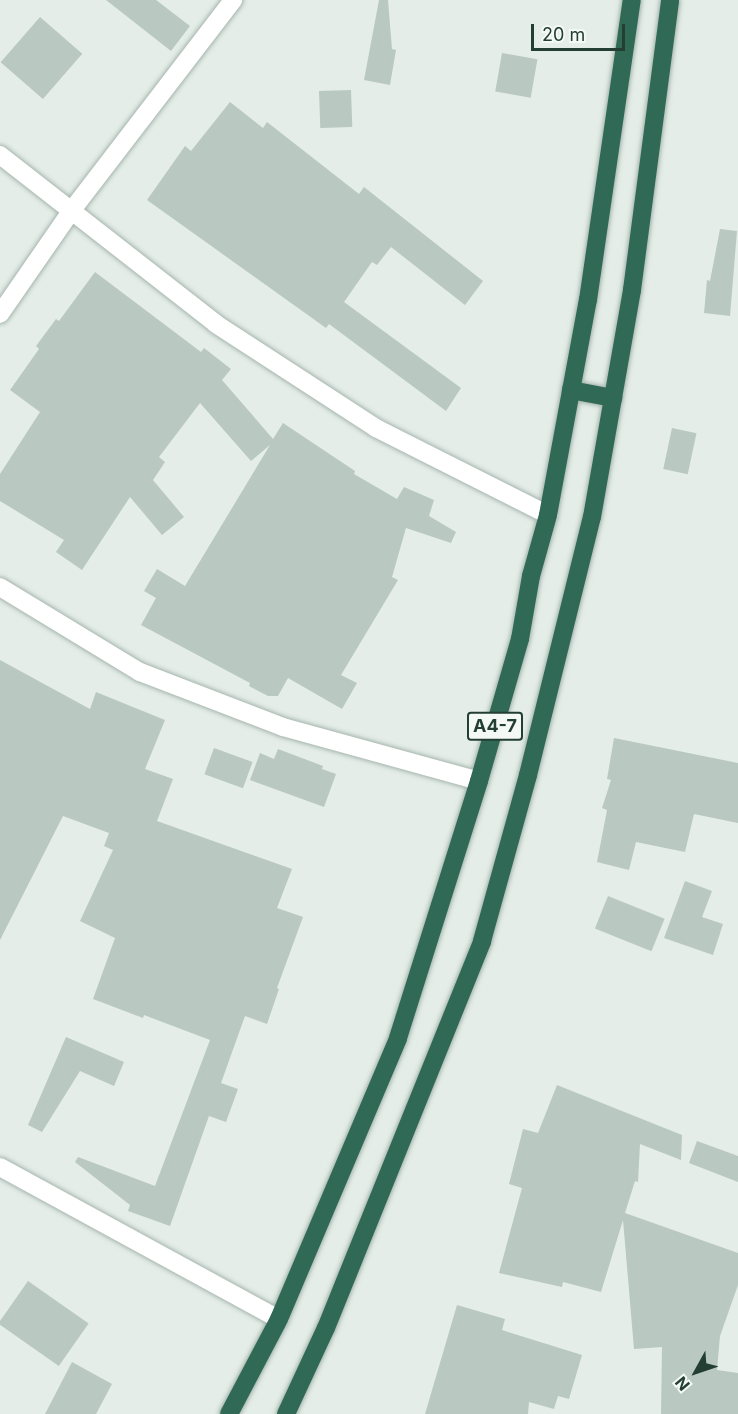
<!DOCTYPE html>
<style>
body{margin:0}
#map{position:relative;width:738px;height:1414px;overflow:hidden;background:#e4ede8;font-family:Inter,sans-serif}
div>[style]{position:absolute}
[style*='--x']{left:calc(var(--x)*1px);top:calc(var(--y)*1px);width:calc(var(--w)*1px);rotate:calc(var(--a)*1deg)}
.building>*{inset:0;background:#b9c8c0;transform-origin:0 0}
.roads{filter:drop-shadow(0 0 2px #a6b5ae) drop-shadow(0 0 2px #a6b5ae)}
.minor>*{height:18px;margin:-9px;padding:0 9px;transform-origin:9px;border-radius:9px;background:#fff}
.highway>*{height:18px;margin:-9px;padding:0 9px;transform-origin:9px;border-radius:9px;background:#306a56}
span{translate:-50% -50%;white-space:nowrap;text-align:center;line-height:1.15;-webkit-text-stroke:5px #f4f9f6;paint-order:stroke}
.shield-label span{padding:2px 4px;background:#f4f9f6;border:2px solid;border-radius:4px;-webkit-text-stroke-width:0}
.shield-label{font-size:18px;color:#233e33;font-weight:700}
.north{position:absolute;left:666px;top:1342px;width:60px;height:60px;-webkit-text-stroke:4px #f4f9f6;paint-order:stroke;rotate:230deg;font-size:16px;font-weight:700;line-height:24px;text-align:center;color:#233e33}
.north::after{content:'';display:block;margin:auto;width:21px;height:27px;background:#233e33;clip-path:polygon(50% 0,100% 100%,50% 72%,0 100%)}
.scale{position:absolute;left:531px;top:24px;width:94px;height:27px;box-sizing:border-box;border:3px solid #233e33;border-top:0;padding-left:8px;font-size:18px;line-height:21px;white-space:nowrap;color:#233e33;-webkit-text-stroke:4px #f4f9f6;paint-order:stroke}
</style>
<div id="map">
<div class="building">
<i style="clip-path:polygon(106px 0,156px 0,190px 26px,171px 51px)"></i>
<i style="clip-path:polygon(379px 0,388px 0,392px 49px,396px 50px,390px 85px,364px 80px)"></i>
<i style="left:40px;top:17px;width:56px;height:60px;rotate:41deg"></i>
<i style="left:502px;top:53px;width:36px;height:39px;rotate:10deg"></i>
<i style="left:351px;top:90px;width:37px;height:32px;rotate:88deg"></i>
<i style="clip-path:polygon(230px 102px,263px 128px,267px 122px,359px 194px,364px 187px,483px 281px,465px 305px,391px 247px,377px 265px,372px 262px,344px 302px,461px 388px,446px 411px,329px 324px,326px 328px,147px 200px,185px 146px,191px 151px)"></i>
<i style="clip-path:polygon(720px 229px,737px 231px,730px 316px,704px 313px,707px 280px,710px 281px)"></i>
<i style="clip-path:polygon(95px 272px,201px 352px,204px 348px,231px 369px,222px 380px,273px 439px,283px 423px,355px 471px,354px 474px,397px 499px,404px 487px,434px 500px,429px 516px,456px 532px,451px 543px,406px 528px,392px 577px,398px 580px,341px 675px,357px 683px,342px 709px,288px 678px,278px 696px,268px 696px,249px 686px,250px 683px,141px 625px,156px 598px,144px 591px,157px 569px,185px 586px,270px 445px,251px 461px,200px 403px,159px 457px,165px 462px,153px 480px,184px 517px,162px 535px,130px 497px,82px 570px,56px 552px,64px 540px,0 501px,0 474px,40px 412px,10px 390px,39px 349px,36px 346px,56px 319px,59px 321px)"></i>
<i style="left:672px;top:428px;width:25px;height:42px;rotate:12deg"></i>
<i style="clip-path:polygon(0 660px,90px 709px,96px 692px,165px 720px,145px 769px,173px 779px,157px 821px,292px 869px,277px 908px,303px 917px,277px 988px,279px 989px,267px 1024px,245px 1016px,221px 1083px,238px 1089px,226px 1122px,209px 1116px,170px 1226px,128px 1211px,130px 1205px,75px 1162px,78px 1157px,155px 1186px,210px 1040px,144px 1015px,143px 1018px,93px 999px,115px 938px,80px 921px,113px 850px,104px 846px,109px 833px,63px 816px,0 940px)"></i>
<i style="clip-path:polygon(614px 738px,738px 763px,738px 823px,694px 814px,685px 852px,636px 842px,629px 870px,597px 862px,607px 810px,602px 808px,611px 780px,607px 779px)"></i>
<i style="left:214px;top:748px;width:41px;height:28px;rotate:20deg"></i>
<i style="clip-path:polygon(278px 749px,323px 766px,322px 769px,336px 774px,324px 807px,250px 780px,260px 753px,274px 759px)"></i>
<i style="clip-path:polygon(685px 881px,712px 891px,702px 917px,723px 924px,713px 955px,664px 938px)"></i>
<i style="left:608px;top:896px;width:61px;height:35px;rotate:22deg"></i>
<i style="clip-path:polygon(66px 1037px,124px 1062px,114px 1086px,80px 1071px,42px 1132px,28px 1125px)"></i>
<i style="clip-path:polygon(557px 1085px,682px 1135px,681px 1160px,640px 1144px,638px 1182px,635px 1181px,625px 1213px,738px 1253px,738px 1285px,720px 1336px,717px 1370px,738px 1373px,738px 1414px,661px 1414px,662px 1347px,634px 1349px,623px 1220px,601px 1292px,563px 1282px,562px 1287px,499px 1273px,522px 1188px,509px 1184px,523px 1129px,538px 1133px)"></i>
<i style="clip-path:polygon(697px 1141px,738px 1156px,738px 1182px,689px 1163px)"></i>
<i style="left:28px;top:1281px;width:74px;height:52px;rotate:35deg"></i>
<i style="clip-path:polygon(457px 1305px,505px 1319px,502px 1330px,582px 1355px,569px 1399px,558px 1396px,554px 1409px,529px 1402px,528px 1414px,425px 1414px)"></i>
<i style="clip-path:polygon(72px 1362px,112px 1384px,96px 1414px,45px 1414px)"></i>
</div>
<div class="roads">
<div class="minor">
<i style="--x:0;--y:155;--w:274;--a:38"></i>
<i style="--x:216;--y:324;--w:191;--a:33"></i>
<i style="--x:376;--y:428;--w:193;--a:26.8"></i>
<i style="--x:0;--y:314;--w:126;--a:-55.3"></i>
<i style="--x:72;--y:210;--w:265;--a:-52.5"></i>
<i style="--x:0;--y:587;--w:164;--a:31.3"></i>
<i style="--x:140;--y:672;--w:153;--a:21"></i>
<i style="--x:283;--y:727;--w:203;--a:15.4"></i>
<i style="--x:0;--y:1167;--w:318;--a:28.6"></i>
</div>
<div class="highway">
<i style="--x:571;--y:390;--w:43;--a:10.8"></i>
<i style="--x:229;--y:1414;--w:107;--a:-62.2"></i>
<i style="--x:279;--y:1319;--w:305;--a:-67"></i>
<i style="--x:398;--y:1038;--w:269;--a:-72.5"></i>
<i style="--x:479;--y:781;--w:148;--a:-73.9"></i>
<i style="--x:520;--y:639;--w:64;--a:-80.1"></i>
<i style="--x:531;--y:576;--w:63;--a:-74.4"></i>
<i style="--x:548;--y:515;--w:219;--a:-79.5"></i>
<i style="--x:588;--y:300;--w:303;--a:-81.7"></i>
<i style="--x:286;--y:1414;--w:95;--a:-65.1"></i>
<i style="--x:326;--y:1328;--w:417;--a:-68"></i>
<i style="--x:482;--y:941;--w:172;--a:-74.5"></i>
<i style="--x:528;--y:775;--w:266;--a:-76.1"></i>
<i style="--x:592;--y:517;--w:230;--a:-80"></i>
<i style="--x:632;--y:290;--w:292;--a:-82.5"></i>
</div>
</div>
<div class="shield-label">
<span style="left:495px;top:726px">A4-7</span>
</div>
<div class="north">N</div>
<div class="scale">20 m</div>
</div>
